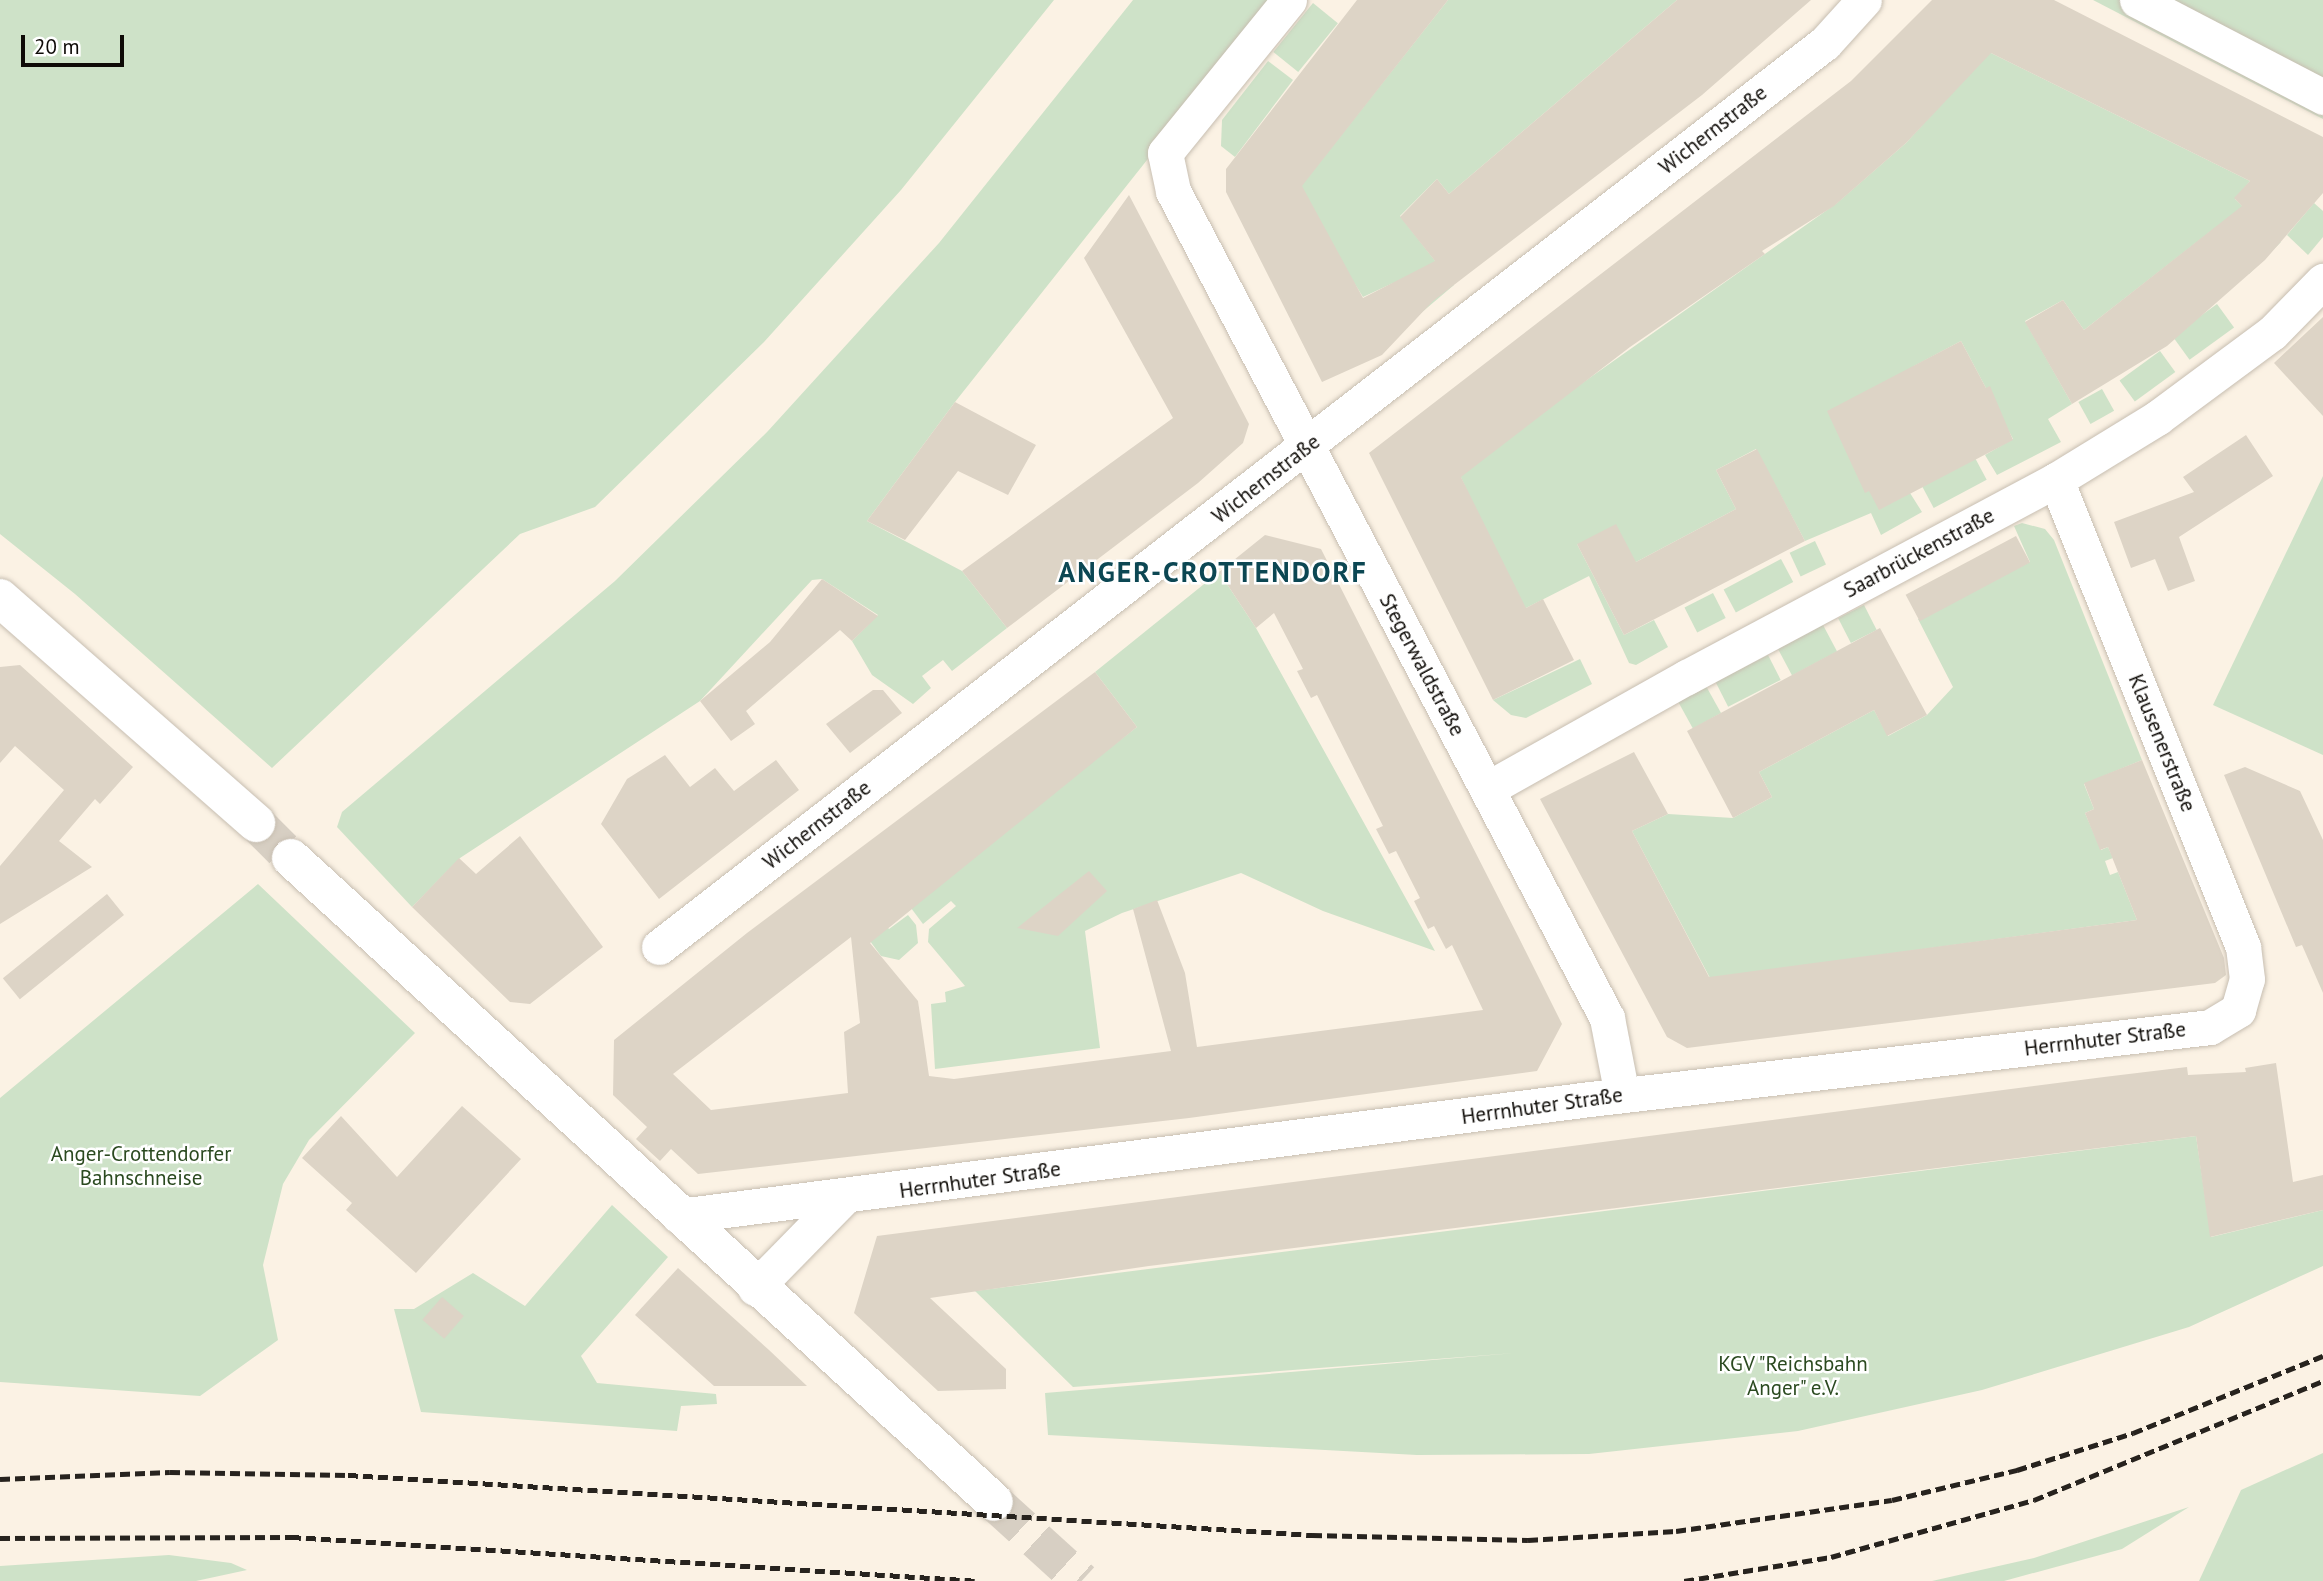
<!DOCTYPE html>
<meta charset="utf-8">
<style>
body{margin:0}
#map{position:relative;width:2323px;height:1581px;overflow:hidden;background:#fbf2e4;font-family:"PT Sans",sans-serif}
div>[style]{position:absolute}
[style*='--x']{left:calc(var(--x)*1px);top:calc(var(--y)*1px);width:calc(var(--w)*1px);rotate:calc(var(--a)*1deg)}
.green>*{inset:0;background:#cee2c8;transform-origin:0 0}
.building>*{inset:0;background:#ddd4c6;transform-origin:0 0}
.secondary-tunnel>*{height:38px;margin-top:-19px;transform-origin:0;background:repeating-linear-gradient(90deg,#d7cfc3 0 38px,transparent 0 57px)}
.roads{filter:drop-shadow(0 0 2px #c7beb1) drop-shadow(0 0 2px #c7beb1)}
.street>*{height:35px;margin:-17.5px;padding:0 17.5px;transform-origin:17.5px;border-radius:17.5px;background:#fff}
.secondary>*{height:38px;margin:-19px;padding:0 19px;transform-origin:19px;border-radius:19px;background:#fff}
.rail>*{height:5px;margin-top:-2.5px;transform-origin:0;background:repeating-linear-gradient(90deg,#27231e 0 10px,transparent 0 15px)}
span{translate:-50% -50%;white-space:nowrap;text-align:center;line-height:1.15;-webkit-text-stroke:5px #fff;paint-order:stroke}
.street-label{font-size:21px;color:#0e0b07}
.park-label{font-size:21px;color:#2b4a20}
.district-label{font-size:28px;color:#0c4753;font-weight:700;letter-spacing:2px}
.scale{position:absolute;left:21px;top:35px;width:103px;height:32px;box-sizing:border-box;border:4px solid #0e0b07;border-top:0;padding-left:9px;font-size:21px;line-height:24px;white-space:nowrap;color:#0e0b07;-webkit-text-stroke:5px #fff;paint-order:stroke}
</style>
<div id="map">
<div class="green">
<i style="clip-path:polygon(0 0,1054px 0,901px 190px,764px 342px,595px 507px,520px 534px,272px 768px,75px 594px,0 534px)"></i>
<i style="clip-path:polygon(1133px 0,1274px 0,955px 402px,867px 521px,962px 571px,1007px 628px,952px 671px,943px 660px,922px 676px,931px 688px,913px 704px,872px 675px,852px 641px,878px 615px,822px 579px,812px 580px,700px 701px,460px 858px,412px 907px,337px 827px,342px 812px,615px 581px,768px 431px,939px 243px)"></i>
<i style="clip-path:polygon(1448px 0,1677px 0,1449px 194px,1437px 179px,1400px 216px,1454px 285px,1421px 313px,1393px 283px,1363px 297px,1297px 191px)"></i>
<i style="clip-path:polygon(2093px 0,2119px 0,2323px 104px,2323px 119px)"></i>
<i style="clip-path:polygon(2166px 0,2323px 0,2323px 82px)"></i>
<i style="left:1313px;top:3px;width:32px;height:63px;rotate:39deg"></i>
<i style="clip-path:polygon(1989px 52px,2250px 181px,2235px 199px,2281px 242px,2249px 274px,2211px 231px,2084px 330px,2063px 300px,2025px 321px,2072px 404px,2048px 419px,2061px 442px,1997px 475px,1985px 455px,2013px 439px,1961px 341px,1914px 366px,1910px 493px,1922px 512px,1881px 535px,1871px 513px,1805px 541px,1756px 449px,1716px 470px,1736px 509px,1636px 562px,1577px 544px,1624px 635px,1654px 620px,1668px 647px,1636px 665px,1629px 663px,1589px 576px,1522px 610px,1458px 471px,1837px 203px,1906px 143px)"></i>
<i style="clip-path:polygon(1268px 61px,1293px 80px,1235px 157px,1221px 146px,1222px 120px)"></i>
<i style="clip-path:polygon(2314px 203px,2323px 211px,2323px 237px,2308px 255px,2287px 235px)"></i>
<i style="left:2217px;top:304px;width:29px;height:55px;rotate:54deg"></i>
<i style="left:2160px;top:351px;width:26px;height:50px;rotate:54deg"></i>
<i style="left:2102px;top:389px;width:25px;height:27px;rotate:61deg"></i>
<i style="left:1974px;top:456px;width:27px;height:60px;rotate:62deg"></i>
<i style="clip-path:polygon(2323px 476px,2323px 755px,2213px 705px)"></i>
<i style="clip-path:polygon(2022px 523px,2045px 529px,2054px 540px,2142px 760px,2084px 784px,2094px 809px,2085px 813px,2101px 850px,2108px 847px,2113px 858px,2105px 861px,2110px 875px,2118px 872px,2137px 920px,1710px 978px,1632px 831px,1668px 814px,1733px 818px,1772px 797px,1759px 772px,1874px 710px,1888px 736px,1927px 715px,1953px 687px,1918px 619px,2030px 562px,2014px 526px)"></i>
<i style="left:1815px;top:541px;width:26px;height:28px;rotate:65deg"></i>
<i style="left:1781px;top:559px;width:26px;height:65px;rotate:62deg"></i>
<i style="clip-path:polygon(1219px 572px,1256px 628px,1435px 951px,1323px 911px,1241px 873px,1122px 913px,1085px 931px,1100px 1048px,935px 1069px,931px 1004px,946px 1002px,945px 992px,965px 986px,928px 942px,929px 929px,956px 906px,951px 901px,923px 924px,908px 904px,1137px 727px,1095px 672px)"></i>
<i style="left:1713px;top:593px;width:28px;height:32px;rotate:63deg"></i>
<i style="left:1864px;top:605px;width:28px;height:29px;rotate:63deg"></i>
<i style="left:1823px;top:625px;width:30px;height:51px;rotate:62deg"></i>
<i style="left:1768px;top:655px;width:28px;height:59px;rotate:63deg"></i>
<i style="clip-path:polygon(1580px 659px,1592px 684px,1526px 718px,1511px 715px,1493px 700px)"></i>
<i style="left:1706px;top:686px;width:31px;height:32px;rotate:61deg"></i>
<i style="clip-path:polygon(258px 884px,415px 1033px,309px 1140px,283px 1184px,263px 1265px,278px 1340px,200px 1396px,0 1382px,0 1098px)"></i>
<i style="clip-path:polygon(908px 915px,916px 925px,918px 943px,899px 960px,881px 956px,862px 930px,879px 917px,889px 929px)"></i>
<i style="clip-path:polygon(2196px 1136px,2211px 1237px,2323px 1210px,2323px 1266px,2189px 1327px,1982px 1390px,1798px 1431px,1589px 1454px,1417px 1455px,1048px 1435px,1045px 1393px,1515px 1353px,1073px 1387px,975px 1291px)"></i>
<i style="clip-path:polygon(612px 1205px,668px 1257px,581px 1356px,597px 1383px,716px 1394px,717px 1404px,681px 1406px,677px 1431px,421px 1412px,394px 1309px,414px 1309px,473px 1273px,525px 1306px)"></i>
<i style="clip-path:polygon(2323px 1453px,2323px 1581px,2199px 1581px,2241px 1490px)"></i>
<i style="clip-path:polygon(2189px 1507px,2122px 1549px,2004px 1581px,1932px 1581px,2034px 1558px)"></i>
<i style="clip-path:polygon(169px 1555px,231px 1563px,247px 1570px,196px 1581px,0 1581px,0 1566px)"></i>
</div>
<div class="building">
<i style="clip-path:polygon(1357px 0,1448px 0,1302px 186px,1363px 298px,1435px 261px,1400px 217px,1437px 179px,1449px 194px,1677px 0,1811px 0,1702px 95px,1433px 301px,1382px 355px,1322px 382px,1226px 192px,1226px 169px)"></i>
<i style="clip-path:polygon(1932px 0,2054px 0,2323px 137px,2323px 193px,2265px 260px,2167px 346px,2072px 404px,2025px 322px,2063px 300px,2084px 330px,2242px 206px,2234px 198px,2250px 181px,1991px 53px,1906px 143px,1834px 206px,1762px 251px,1765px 254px,1630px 347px,1461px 477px,1526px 608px,1543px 599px,1574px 660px,1493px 700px,1369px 453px,1851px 81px)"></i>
<i style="clip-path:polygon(1129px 195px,1249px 424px,1243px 443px,1198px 483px,1007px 628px,962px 571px,1173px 418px,1084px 258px)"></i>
<i style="clip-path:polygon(2323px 317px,2323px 416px,2274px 363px)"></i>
<i style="clip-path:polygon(1961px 341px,1986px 388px,1990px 386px,2013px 440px,1879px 510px,1869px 491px,1865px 493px,1827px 411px)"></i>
<i style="clip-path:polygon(955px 402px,1036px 445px,1008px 495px,958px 471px,905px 540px,867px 521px)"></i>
<i style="clip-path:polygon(2246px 435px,2273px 476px,2179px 537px,2195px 581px,2168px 591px,2155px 559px,2131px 568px,2114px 522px,2194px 492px,2183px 477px)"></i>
<i style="clip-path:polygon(1757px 449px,1805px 541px,1624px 635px,1577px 544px,1616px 524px,1636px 562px,1736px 509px,1716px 470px)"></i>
<i style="clip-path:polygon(evenodd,1265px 535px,1321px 549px,1519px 938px,1562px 1024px,1537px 1071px,1189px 1118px,698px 1174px,671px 1149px,660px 1161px,636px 1139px,647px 1127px,613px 1095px,614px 1040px,747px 933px,1095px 672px,1137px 727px,870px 943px,918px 1001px,929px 1076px,954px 1079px,1171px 1051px,1133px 909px,1157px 900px,1185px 973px,1197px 1047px,1483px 1010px,1452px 945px,1446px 949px,1434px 926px,1428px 929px,1414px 901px,1420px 898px,1396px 851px,1389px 854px,1376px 829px,1383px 826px,1317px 695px,1311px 698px,1297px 671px,1303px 669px,1274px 613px,1256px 628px,1219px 572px,1265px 535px,851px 937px,860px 1023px,844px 1032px,848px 1093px,711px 1110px,673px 1074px,851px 937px)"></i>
<i style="left:2016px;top:536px;width:30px;height:125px;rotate:62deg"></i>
<i style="clip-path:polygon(822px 579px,878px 616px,852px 641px,840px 630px,746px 711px,755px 724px,731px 741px,700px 701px,770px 642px)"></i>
<i style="clip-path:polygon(1880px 628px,1927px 715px,1887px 736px,1874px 710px,1759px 772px,1772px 797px,1733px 818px,1687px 731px)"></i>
<i style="clip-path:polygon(20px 665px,133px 767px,100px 804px,95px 799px,59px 841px,92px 867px,0 924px,0 866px,64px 790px,15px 746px,0 763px,0 667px)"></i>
<i style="clip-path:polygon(873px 690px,883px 690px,902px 713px,850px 753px,826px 724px)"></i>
<i style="clip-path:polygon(1634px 752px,1668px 814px,1632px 831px,1709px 977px,2137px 920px,2108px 847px,2100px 850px,2085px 813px,2094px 809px,2084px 783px,2142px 760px,2224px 958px,2226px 975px,2215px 983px,1687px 1048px,1667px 1037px,1540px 799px)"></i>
<i style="clip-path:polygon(665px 755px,690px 787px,715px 768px,734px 791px,776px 760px,799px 790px,659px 899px,601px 824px,627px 779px)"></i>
<i style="clip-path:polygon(2245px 767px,2300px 791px,2323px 840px,2323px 993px,2302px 945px,2296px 947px,2224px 775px)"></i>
<i style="clip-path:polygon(520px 836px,603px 947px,530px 1004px,510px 1002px,412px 907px,459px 858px,476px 874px)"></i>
<i style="clip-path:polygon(1089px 871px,1107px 891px,1058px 936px,1017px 928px)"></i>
<i style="left:107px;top:894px;width:27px;height:134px;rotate:51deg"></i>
<i style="clip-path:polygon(2276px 1063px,2293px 1182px,2323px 1175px,2323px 1210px,2210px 1237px,2196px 1136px,1149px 1266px,930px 1298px,1006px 1369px,1006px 1389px,938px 1391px,854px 1313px,877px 1236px,2104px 1077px,2187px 1067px,2188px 1075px,2246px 1072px,2245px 1068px)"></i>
<i style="clip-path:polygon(462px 1106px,521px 1159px,416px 1273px,346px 1210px,352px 1203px,302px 1158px,341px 1116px,397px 1177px)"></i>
<i style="clip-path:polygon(678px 1268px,769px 1350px,807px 1386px,714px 1386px,635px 1315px)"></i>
<i style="left:442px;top:1297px;width:29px;height:30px;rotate:41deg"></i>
</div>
<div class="secondary-tunnel">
<i style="--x:256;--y:823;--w:49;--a:45"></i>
<i style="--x:994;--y:1502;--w:118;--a:42.2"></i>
</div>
<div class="roads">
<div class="street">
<i style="--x:1289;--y:0;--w:197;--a:129"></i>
<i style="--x:1165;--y:153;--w:39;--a:78"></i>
<i style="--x:1173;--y:191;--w:934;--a:62.31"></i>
<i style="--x:1607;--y:1018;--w:78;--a:79"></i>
<i style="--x:2137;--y:0;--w:210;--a:27.5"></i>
<i style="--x:1489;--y:788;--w:227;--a:-29.3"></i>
<i style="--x:1687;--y:677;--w:418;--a:-28.1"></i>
<i style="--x:2056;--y:480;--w:119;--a:-31.5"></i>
<i style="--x:2157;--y:418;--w:143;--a:-36.5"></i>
<i style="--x:2272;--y:333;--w:73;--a:-45.6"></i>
<i style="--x:659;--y:947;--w:1475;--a:-37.79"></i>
<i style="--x:1825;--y:43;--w:58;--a:-47.8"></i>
<i style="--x:679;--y:1216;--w:918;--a:-7.32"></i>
<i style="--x:1590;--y:1099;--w:624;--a:-6.62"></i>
<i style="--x:2210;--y:1027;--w:33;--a:-31"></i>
<i style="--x:2238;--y:1010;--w:32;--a:-74"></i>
<i style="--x:2247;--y:979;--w:32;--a:-97"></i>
<i style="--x:2243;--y:947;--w:503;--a:-111.82"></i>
<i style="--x:755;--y:1288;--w:126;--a:-45.6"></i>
</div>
<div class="secondary">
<i style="--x:0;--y:598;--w:341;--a:41.3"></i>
<i style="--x:291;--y:858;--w:953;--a:42.49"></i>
</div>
</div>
<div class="rail">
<i style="--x:0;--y:1479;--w:170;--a:-2.4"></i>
<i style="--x:170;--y:1472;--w:178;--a:1"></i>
<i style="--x:348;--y:1475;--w:966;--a:3.56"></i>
<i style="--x:1312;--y:1535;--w:216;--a:1.3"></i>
<i style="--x:1528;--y:1540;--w:148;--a:-3.5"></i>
<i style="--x:1676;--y:1531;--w:218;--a:-8.2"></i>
<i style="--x:1892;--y:1500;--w:129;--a:-13.5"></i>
<i style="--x:2017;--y:1470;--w:122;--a:-17.7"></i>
<i style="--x:2133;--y:1433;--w:205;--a:-22.1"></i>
<i style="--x:0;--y:1538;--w:291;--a:-0.2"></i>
<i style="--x:291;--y:1537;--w:689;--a:3.66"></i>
<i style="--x:1684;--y:1581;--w:149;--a:-9.3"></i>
<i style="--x:1831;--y:1557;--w:211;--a:-15.7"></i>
<i style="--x:2034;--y:1500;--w:313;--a:-22.4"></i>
</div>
<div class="street-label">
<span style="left:1713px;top:130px;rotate:-38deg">Wichernstraße</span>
<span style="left:1266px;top:479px;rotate:-38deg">Wichernstraße</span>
<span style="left:1919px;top:553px;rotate:-28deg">Saarbrückenstraße</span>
<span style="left:1422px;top:665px;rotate:62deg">Stegerwaldstraße</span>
<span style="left:2162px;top:743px;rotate:68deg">Klausenerstraße</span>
<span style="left:817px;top:825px;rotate:-38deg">Wichernstraße</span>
<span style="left:2105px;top:1039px;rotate:-7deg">Herrnhuter Straße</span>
<span style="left:1542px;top:1106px;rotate:-8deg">Herrnhuter Straße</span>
<span style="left:980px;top:1180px;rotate:-8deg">Herrnhuter Straße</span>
</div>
<div class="park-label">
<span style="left:141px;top:1166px">Anger-Crottendorfer<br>Bahnschneise</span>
<span style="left:1793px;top:1376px">KGV "Reichsbahn<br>Anger" e.V.</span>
</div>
<div class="district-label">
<span style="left:1213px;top:572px">ANGER-CROTTENDORF</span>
</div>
<div class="scale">20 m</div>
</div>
